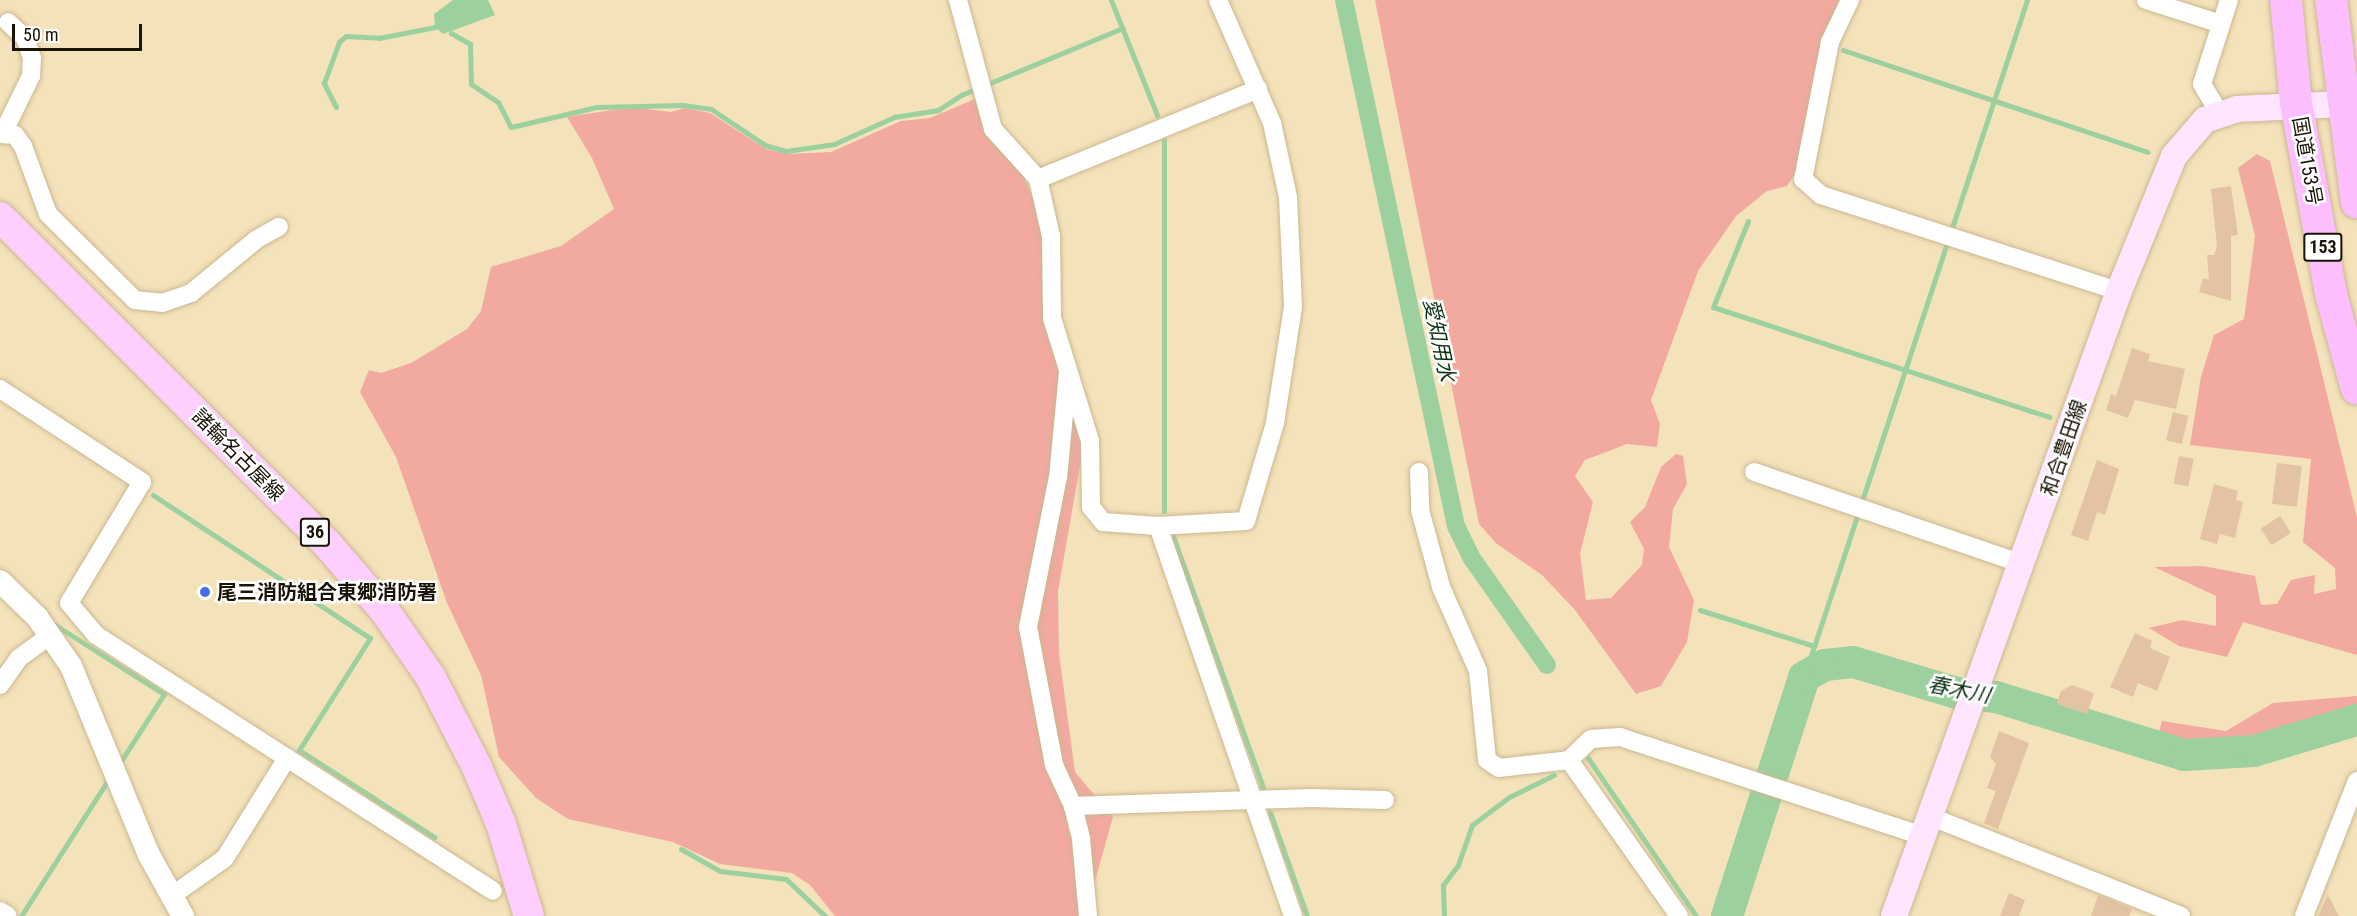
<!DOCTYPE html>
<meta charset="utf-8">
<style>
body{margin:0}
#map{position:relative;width:2357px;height:916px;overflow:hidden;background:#f4e2ba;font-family:"Roboto Condensed","Noto Sans JP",sans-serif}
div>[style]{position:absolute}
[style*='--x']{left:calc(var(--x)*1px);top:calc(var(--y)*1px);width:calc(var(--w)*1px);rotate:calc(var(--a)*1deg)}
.green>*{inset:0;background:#f2a9a0}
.water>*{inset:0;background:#9cd19f}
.stream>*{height:5px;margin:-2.5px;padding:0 2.5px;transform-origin:2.5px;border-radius:2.5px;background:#9cd19f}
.canal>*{height:18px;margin:-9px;padding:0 9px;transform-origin:9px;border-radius:9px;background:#9cd19f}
.river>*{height:32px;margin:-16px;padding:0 16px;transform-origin:16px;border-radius:16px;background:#9cd19f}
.building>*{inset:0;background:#e3c3a3;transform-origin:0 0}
.roads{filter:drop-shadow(0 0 2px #cab891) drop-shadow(0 0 2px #cab891)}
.minor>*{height:18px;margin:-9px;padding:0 9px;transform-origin:9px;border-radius:9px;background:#fff}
.tertiary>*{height:22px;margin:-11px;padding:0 11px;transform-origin:11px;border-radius:11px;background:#fff}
.secondary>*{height:26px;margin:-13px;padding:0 13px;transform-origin:13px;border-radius:13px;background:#fee6fe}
.primary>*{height:30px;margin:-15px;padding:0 15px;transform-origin:15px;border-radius:15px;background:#fdcefe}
.trunk>*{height:32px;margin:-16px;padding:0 16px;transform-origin:16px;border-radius:16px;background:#fcbefe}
.dots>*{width:16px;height:16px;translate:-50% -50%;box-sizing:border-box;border:3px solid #fff;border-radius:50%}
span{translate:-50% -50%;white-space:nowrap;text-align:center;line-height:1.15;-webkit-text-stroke:5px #fff;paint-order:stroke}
.shield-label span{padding:2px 4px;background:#fff;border:2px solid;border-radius:4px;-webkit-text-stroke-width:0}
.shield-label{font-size:18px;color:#1a1406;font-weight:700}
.street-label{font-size:20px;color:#1a1406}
.poi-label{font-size:20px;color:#1a1406;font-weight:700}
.left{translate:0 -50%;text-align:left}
.water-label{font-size:21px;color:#0c3212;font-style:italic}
.scale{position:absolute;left:12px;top:24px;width:130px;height:27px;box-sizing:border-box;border:3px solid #1a1406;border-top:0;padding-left:8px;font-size:18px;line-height:21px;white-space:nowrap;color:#1a1406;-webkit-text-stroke:4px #fff;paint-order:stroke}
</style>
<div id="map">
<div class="green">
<i style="clip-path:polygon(1375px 0,1841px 0,1825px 35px,1798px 169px,1787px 186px,1767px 191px,1736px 216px,1698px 271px,1651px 400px,1660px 424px,1657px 447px,1627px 444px,1585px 460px,1575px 476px,1593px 502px,1580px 554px,1586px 600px,1611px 598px,1642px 565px,1644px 549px,1630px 522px,1645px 507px,1661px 467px,1676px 454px,1683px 456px,1687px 484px,1673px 509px,1669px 547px,1694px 600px,1687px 642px,1661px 686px,1636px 694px,1575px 610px,1542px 575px,1497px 544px,1479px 524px)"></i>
<i style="clip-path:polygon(975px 99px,993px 144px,1021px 171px,1038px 209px,1061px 369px,1059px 383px,1084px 443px,1058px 591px,1059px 654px,1075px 772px,1113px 817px,1085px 916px,835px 916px,810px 885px,792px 873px,720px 864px,673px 842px,568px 819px,536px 798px,499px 757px,481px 675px,447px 603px,396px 457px,360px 392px,369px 370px,381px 373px,411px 363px,467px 329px,481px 311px,491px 267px,561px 246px,614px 209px,592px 158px,567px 117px,631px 107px,671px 112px,685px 108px,710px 113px,766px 149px,788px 154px,831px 152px,901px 121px,930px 118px)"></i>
<i style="clip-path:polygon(2257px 154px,2270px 161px,2357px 517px,2357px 655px,2243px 622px,2227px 657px,2179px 646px,2149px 628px,2182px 620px,2216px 626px,2216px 596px,2154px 567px,2203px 566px,2255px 576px,2261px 605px,2277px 604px,2291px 580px,2315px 575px,2314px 594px,2336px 589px,2335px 568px,2303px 542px,2311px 459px,2190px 445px,2201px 377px,2214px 335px,2244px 319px,2255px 236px,2238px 168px)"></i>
<i style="clip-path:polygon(2357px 696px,2357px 711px,2251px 747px,2184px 750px,2157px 740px,2162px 721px,2226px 731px,2273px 703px)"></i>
</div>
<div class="water">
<i style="clip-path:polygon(453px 0,488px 0,495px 15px,443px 34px,435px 27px,434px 14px)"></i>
</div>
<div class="stream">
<i style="--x:1111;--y:0;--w:124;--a:68.2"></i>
<i style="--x:451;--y:33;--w:22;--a:30"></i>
<i style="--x:470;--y:44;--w:40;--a:88.6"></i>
<i style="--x:471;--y:84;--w:32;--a:34"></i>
<i style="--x:498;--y:102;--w:28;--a:63"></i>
<i style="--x:511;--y:127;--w:88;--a:-13.1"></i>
<i style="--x:597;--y:107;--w:86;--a:-1.3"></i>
<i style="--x:683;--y:105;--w:28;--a:8"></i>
<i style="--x:711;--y:109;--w:65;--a:33.7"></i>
<i style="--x:765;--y:145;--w:22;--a:16"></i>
<i style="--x:786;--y:151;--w:49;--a:-8.3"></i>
<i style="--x:834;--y:144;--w:66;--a:-24.2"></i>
<i style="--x:894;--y:117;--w:45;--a:-9"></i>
<i style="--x:938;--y:110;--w:27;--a:-33"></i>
<i style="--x:961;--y:95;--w:175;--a:-22.5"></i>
<i style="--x:1843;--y:50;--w:321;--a:18.5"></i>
<i style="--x:336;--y:107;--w:27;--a:-117"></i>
<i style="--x:324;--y:83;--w:44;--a:-69.9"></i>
<i style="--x:339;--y:42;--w:9;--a:-41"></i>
<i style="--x:346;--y:36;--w:33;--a:3"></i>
<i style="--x:379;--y:38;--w:57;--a:-11.1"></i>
<i style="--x:1164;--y:140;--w:371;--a:90"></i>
<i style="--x:1748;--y:221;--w:93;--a:112.1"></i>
<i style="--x:1713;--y:307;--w:354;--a:18.1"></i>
<i style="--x:153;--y:495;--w:260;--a:33.4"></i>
<i style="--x:370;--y:638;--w:133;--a:122.4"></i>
<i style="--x:299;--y:750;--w:161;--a:32.8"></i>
<i style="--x:1173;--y:536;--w:267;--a:70.3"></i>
<i style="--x:1700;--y:610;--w:120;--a:17.5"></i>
<i style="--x:52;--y:623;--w:133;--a:32.4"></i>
<i style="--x:164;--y:694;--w:83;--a:122.7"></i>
<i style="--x:1804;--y:677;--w:713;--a:-71.77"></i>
<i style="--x:1588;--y:758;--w:191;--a:55.6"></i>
<i style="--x:1270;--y:812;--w:110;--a:70.4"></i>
<i style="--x:681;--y:849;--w:45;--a:29.4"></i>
<i style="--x:720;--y:871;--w:66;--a:6.9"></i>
<i style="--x:786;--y:879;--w:54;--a:43.5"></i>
<i style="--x:21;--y:916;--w:165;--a:-57.4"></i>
<i style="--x:1444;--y:916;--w:31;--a:-92"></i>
<i style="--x:1443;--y:885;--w:25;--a:-53"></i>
<i style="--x:1458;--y:865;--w:42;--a:-70.7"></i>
<i style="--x:1472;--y:825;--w:46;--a:-37.1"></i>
<i style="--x:1509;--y:797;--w:50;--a:-26.1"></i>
</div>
<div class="canal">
<i style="--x:1344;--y:0;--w:538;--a:77.98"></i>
<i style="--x:1456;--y:526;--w:34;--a:64"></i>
<i style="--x:1471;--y:557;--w:132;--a:54.9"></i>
</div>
<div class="river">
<i style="--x:1727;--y:916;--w:251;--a:-72.1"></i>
<i style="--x:1804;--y:677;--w:24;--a:-30"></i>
<i style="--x:1825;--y:665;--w:28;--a:-6"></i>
<i style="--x:1853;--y:662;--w:109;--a:16.6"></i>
<i style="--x:1957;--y:693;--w:39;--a:6"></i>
<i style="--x:1996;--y:697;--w:197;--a:17.1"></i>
<i style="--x:2184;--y:755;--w:70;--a:-3.3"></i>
<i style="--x:2254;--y:751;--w:108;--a:-16.8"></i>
</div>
<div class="building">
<i style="clip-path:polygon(2231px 186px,2238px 235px,2231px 236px,2231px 301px,2199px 292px,2203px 278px,2209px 280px,2207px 255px,2214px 255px,2217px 246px,2211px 189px)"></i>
<i style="clip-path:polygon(2132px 348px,2150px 354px,2148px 361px,2185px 369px,2176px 409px,2135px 400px,2128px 418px,2106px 410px,2111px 394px,2116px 396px)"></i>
<i style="left:2173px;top:412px;width:16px;height:29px;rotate:14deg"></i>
<i style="left:2179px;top:456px;width:15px;height:28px;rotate:11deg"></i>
<i style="clip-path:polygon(2097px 460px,2119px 469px,2105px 515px,2097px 512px,2088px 541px,2071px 535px)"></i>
<i style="left:2277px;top:463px;width:25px;height:41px;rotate:7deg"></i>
<i style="clip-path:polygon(2214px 484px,2238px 491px,2236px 500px,2243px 502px,2235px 538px,2220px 534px,2217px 544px,2200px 539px)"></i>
<i style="left:2280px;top:516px;width:20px;height:23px;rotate:57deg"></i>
<i style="clip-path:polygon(2135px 633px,2152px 641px,2150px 648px,2170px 657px,2157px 691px,2138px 683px,2133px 697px,2110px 687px)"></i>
<i style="clip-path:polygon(2072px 685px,2094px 693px,2087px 714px,2057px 704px,2061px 691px)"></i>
<i style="clip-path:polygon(1999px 731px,2029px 743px,1998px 829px,1984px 823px,1996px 791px,1987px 788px,1996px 764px,1990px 757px)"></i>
<i style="clip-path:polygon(2009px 893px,2025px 900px,2019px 916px,2000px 916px)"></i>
<i style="clip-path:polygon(2098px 895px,2132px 909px,2129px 916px,2091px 916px)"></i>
<i style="clip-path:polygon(2328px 895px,2339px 916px,2318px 916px)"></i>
</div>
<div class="roads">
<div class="minor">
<i style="--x:958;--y:0;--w:134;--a:74.8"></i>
<i style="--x:993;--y:129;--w:67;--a:48"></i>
<i style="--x:1038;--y:179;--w:58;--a:77.2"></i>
<i style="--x:1051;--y:236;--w:82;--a:89.3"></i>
<i style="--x:1052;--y:318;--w:129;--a:72.8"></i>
<i style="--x:1090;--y:441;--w:66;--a:89.1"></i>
<i style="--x:1091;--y:507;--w:19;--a:51"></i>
<i style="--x:1103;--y:522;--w:55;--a:4.2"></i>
<i style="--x:1158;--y:526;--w:88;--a:-3.3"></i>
<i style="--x:1246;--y:521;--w:102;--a:-73.5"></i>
<i style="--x:1275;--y:423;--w:117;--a:-81.2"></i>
<i style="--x:1293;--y:307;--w:110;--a:-92.6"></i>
<i style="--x:1288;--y:197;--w:76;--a:-102.2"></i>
<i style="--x:1272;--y:123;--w:134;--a:-113.7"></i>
<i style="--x:1850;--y:0;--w:47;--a:115.5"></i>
<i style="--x:1830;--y:42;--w:140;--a:101.1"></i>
<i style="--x:1803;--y:179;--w:24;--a:42"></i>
<i style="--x:1821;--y:195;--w:313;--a:17.9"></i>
<i style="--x:2146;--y:0;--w:79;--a:17.7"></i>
<i style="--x:2220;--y:114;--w:35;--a:-121"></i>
<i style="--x:2202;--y:84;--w:88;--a:-72.2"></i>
<i style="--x:3;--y:133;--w:64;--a:-63.8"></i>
<i style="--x:31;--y:76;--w:18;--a:-87"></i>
<i style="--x:32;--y:58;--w:21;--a:-109"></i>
<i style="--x:25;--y:38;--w:23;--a:-137"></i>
<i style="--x:0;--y:134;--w:15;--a:4"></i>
<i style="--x:15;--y:135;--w:14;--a:54"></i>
<i style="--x:23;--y:146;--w:72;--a:69.8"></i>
<i style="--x:48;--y:214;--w:122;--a:44.7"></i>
<i style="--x:135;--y:300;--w:27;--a:6"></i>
<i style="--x:162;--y:303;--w:31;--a:-19"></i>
<i style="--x:191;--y:293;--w:85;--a:-39.3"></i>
<i style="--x:257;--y:239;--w:25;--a:-29"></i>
<i style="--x:1038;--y:179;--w:238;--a:-22.2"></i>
<i style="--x:1068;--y:372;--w:105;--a:95.4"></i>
<i style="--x:1058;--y:477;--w:153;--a:101.3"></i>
<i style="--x:1028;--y:627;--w:140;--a:79.3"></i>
<i style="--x:1054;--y:765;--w:45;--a:65.1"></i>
<i style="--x:1073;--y:806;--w:34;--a:76"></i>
<i style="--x:1081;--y:839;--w:77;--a:84.8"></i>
<i style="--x:0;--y:389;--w:170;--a:33.2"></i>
<i style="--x:142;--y:482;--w:141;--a:121.1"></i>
<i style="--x:69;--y:603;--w:42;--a:49.8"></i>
<i style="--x:96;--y:635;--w:472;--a:32.8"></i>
<i style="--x:1419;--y:472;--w:38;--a:88"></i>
<i style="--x:1420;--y:510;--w:80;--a:74.7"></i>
<i style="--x:1441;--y:587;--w:92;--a:66.2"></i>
<i style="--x:1478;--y:671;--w:89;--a:84.2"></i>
<i style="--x:1487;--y:760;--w:14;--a:34"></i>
<i style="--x:1499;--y:768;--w:70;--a:-6.5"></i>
<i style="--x:1569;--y:760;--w:30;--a:-44"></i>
<i style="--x:1591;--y:739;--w:29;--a:-4"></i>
<i style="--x:1620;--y:737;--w:319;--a:18.1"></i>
<i style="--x:1754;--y:472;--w:284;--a:18.9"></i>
<i style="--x:1158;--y:526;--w:413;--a:70.9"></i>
<i style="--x:0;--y:685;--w:33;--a:-55"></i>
<i style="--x:19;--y:658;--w:39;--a:-36"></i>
<i style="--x:1569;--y:760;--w:191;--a:54.8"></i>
<i style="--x:1073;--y:806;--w:239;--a:-1.9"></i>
<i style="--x:1312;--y:798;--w:73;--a:1.6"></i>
<i style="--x:1929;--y:816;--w:271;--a:21.6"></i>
<i style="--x:170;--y:897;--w:67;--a:-35.3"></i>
<i style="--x:225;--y:858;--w:118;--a:-58.2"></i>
<i style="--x:0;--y:911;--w:9;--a:32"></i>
<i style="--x:2304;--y:916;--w:145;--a:-68.6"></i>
</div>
<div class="tertiary">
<i style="--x:0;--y:581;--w:52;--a:44.2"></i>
<i style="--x:37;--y:617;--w:60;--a:55.2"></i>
<i style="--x:71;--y:666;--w:204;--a:67.6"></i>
<i style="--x:149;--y:855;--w:70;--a:60.9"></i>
</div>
<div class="secondary">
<i style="--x:1894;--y:916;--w:664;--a:-70.2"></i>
<i style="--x:2119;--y:291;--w:146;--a:-67.8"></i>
<i style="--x:2174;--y:156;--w:48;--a:-49.3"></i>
<i style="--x:2205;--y:120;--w:34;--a:-19"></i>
<i style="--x:2237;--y:109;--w:105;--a:-2.7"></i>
</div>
<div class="primary">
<i style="--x:0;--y:217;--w:464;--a:45"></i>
<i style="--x:328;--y:545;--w:87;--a:49.2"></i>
<i style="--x:385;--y:611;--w:79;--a:55.3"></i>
<i style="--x:430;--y:676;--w:100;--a:62.7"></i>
<i style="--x:476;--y:765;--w:64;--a:67"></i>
<i style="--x:501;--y:824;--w:96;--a:73.1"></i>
</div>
<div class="trunk">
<i style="--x:2286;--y:0;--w:103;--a:84.5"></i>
<i style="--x:2296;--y:103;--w:194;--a:79.6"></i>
<i style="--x:2331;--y:294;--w:98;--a:74.7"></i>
<i style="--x:2331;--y:0;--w:204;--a:82.7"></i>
</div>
</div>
<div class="dots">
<i style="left:205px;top:592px;background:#476fe1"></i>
</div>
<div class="shield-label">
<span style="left:2323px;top:247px">153</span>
<span style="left:315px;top:532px">36</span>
</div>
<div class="street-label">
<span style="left:2307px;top:161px;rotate:80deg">国道153号</span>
<span style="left:2064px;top:448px;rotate:-71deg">和合豊田線</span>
<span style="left:238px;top:455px;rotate:45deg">諸輪名古屋線</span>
</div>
<div class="poi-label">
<span class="left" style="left:217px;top:592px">尾三消防組合東郷消防署</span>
</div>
<div class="water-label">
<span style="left:1439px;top:340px;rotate:78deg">愛知用水</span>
<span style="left:1959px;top:690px;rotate:11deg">春木川</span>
</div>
<div class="scale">50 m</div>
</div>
